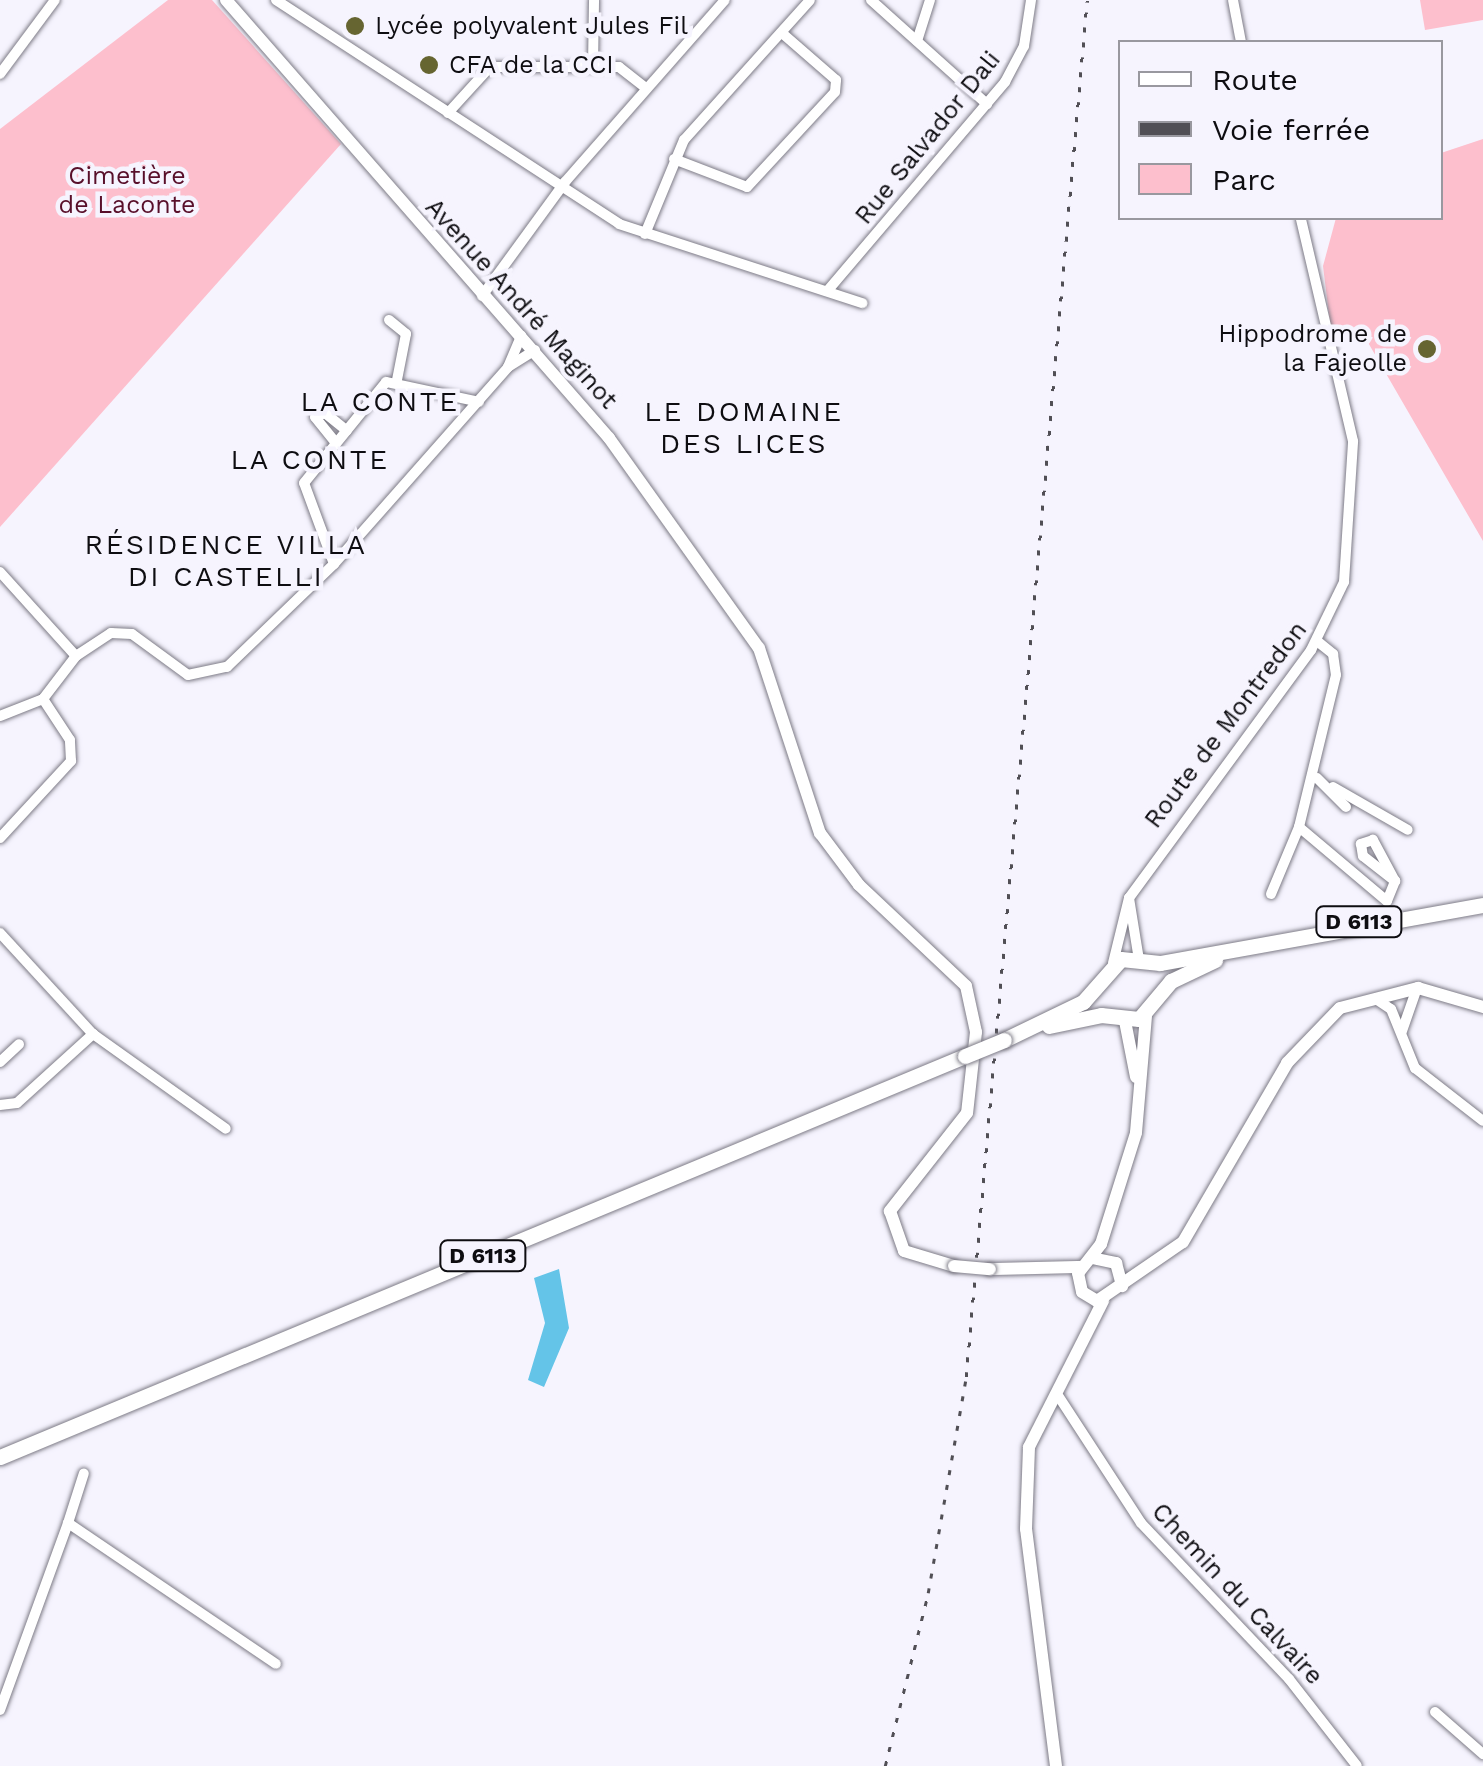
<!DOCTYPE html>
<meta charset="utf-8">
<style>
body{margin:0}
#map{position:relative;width:1483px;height:1766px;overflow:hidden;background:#f6f4fe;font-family:"Work Sans",sans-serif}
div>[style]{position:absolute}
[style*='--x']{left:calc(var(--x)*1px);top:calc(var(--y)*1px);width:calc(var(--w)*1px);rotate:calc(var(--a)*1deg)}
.green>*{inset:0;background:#fdbfcd}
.water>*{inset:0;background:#64c4e8}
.roads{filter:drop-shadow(0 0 2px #7d7b86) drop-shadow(0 0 2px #7d7b86)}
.minor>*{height:10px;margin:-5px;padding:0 5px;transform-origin:5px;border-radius:5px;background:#fff}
.tertiary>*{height:12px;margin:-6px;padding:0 6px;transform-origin:6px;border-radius:6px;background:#fff}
.primary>*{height:15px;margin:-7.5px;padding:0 7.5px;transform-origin:7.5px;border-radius:7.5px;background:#fff}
.rail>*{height:2.5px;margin-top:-1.25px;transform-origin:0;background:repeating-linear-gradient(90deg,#514f55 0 5px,transparent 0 15px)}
.bridges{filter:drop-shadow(0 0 2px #7d7b86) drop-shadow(0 0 2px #7d7b86)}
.tertiary-bridge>*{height:12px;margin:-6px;padding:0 6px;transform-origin:6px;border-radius:6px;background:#fff}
.primary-bridge>*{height:15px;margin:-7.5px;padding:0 7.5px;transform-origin:7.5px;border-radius:7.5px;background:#fff}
.dots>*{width:28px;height:28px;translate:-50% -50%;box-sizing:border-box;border:5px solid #f6f4fe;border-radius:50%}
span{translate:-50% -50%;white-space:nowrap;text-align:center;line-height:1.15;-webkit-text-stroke:9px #f6f4fe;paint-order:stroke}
.shield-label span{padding:2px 8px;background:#f6f4fe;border:2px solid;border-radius:8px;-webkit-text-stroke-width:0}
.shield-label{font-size:22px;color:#0e0d11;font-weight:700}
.poi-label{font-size:25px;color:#0e0d11}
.left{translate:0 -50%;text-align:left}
.right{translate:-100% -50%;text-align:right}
.street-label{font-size:25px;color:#0e0d11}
.park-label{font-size:25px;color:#580f2a}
.neighbourhood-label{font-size:28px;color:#0e0d11;letter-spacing:2.5px}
.legend{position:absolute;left:1118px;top:40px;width:325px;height:180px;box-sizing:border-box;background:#f6f4fe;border:2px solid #99989f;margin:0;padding:12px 18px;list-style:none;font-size:30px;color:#0e0d11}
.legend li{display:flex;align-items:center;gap:20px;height:50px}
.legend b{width:50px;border:2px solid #99989f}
</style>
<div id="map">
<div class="green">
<i style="clip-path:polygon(168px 0,212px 0,341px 144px,0 527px,0 129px)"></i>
<i style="clip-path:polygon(1420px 0,1483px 0,1483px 20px,1425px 30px)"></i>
<i style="clip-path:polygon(1483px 139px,1483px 541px,1359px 327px,1331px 331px,1323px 266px,1336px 218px,1440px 218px,1441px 153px)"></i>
</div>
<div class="water">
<i style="clip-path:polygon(559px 1269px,569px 1328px,544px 1387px,528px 1380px,545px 1323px,534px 1278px)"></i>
</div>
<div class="roads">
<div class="minor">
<i style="--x:276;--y:0;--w:410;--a:33.1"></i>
<i style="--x:619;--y:224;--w:256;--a:18"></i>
<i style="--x:871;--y:0;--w:156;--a:41.9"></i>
<i style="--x:1233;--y:0;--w:43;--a:79.2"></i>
<i style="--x:917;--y:41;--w:43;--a:-72.4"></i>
<i style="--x:593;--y:66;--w:66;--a:-89.1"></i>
<i style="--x:0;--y:74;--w:92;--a:-53.4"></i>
<i style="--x:448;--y:113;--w:62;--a:-47.6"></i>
<i style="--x:490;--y:67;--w:129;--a:0"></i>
<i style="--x:619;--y:67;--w:33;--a:38"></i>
<i style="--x:674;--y:159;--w:78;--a:21"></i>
<i style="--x:747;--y:187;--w:129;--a:-47.2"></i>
<i style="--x:835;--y:92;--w:12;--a:-85"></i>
<i style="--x:836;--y:80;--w:72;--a:-139"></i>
<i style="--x:645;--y:234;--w:102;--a:-67.5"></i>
<i style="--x:684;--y:140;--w:188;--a:-48"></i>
<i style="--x:829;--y:289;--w:272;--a:-49.6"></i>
<i style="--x:1005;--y:82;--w:41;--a:-62.2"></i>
<i style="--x:1024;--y:46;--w:47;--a:-81.3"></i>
<i style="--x:482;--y:296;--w:141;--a:-53.9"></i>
<i style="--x:565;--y:182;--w:242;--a:-48.7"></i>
<i style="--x:389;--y:320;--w:22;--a:39"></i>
<i style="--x:406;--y:334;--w:47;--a:101.1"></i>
<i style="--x:508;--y:367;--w:34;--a:-67"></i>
<i style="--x:336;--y:443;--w:33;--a:-129"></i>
<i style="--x:315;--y:417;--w:11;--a:-22"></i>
<i style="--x:325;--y:413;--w:28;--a:39"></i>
<i style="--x:334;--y:564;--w:86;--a:-110.3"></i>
<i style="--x:304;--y:483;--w:130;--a:-50.9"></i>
<i style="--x:386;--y:382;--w:95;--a:12.1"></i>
<i style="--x:0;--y:572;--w:113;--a:47.9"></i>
<i style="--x:1317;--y:641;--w:21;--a:39"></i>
<i style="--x:1333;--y:654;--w:21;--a:82"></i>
<i style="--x:1336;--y:675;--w:156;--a:103.7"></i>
<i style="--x:1299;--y:827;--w:115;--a:40.1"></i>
<i style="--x:1387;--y:901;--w:22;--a:-68"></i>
<i style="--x:1395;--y:881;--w:47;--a:-118.2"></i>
<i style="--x:1373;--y:840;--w:13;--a:162"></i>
<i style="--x:1361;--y:844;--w:12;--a:81"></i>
<i style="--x:1363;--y:856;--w:41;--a:38"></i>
<i style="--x:0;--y:716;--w:46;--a:-21.6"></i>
<i style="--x:43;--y:699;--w:54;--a:-52.5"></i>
<i style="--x:76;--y:656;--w:42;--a:-33.3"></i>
<i style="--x:111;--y:633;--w:21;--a:3"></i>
<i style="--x:132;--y:634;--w:69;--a:36.2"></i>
<i style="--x:188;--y:675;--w:40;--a:-12"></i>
<i style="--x:227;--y:667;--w:149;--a:-43.9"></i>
<i style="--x:334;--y:564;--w:263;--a:-48.5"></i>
<i style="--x:508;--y:367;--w:32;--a:-32"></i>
<i style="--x:1317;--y:778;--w:41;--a:45"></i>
<i style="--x:1333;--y:787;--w:86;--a:29.8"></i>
<i style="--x:0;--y:838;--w:105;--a:-47.3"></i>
<i style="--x:71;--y:761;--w:21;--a:-93"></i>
<i style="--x:70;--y:740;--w:49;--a:-123.4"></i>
<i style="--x:1271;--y:894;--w:73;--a:-67.3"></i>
<i style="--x:1129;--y:898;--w:308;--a:-53.7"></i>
<i style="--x:1311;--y:650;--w:76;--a:-64.1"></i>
<i style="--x:1344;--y:582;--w:141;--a:-86.3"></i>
<i style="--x:1353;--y:441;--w:228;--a:-103.2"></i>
<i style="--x:0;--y:933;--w:137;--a:47.4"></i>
<i style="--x:93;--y:1034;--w:163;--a:35.5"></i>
<i style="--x:1113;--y:963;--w:67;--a:-76.2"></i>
<i style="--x:1129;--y:898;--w:63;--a:80.8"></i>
<i style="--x:1376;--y:999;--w:18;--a:34"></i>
<i style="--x:1391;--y:1009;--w:64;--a:67.9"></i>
<i style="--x:1415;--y:1068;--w:86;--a:37.9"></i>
<i style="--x:1402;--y:1031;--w:46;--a:-70.8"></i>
<i style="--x:0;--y:1062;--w:26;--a:-43"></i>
<i style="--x:0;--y:1105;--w:17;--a:-7"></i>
<i style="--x:17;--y:1103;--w:103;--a:-42.2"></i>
<i style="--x:1059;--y:1397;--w:150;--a:56.9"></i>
<i style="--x:1141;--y:1523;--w:215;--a:46.5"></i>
<i style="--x:1289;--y:1679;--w:110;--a:52"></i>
<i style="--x:68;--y:1523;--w:52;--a:-72.3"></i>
<i style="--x:0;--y:1710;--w:199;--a:-70"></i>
<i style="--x:68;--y:1523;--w:251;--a:34.1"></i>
<i style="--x:1435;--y:1712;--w:64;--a:41.2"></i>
</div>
<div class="tertiary">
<i style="--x:226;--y:0;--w:582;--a:48.83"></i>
<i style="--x:609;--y:438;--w:258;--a:54.5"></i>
<i style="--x:759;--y:648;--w:195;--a:71.8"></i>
<i style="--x:820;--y:833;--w:65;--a:53.1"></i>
<i style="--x:859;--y:885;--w:147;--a:43.3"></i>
<i style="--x:966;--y:986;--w:47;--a:77.7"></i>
<i style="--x:976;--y:1032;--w:81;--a:96.3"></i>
<i style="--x:967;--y:1113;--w:125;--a:128.2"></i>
<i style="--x:890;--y:1211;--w:42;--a:70.7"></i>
<i style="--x:904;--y:1251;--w:52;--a:16.7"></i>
<i style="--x:1146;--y:1016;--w:117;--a:94.9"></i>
<i style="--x:1136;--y:1133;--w:116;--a:107.5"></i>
<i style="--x:1101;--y:1244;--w:37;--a:128"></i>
<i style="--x:1078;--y:1273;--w:19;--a:78"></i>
<i style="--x:1082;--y:1292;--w:17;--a:31"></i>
<i style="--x:1097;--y:1301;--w:104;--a:-34.5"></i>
<i style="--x:1183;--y:1242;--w:207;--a:-59.8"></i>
<i style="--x:1287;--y:1063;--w:76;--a:-46.1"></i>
<i style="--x:1340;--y:1008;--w:81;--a:-14.4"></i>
<i style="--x:1418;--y:988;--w:68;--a:16.3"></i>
<i style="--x:1125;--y:1021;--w:57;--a:78.9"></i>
<i style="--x:1092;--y:1258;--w:25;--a:12"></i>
<i style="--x:1116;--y:1263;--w:24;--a:75"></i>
<i style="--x:990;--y:1269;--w:91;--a:-1.3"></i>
<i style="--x:1056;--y:1766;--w:239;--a:-97.2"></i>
<i style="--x:1026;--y:1529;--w:82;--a:-87.9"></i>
<i style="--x:1029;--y:1447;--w:164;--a:-63.1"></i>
</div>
<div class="primary">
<i style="--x:1049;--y:1026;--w:53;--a:-11.9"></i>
<i style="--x:1101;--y:1015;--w:38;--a:6"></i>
<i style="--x:1139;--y:1019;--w:50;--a:-49.9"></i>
<i style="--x:1171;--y:981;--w:49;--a:-25.5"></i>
<i style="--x:1004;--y:1040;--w:88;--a:-25.7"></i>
<i style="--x:1083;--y:1002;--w:57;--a:-48.5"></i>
<i style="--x:1121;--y:959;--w:39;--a:6"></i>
<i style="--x:1160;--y:963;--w:328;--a:-10.2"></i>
<i style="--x:0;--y:1457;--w:1045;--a:-22.57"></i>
</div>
</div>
<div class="rail">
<i style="--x:885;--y:1766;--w:178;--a:-76"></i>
<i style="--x:928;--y:1593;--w:219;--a:-80"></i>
<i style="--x:966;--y:1377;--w:1382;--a:-84.98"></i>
</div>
<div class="bridges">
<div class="tertiary-bridge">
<i style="--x:954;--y:1266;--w:36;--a:5"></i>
</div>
<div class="primary-bridge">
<i style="--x:965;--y:1056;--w:42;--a:-22.3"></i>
</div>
</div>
<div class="dots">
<i style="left:355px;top:26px;background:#666531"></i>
<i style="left:429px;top:65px;background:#666531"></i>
<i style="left:1427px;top:349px;background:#666531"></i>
</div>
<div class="shield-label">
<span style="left:1359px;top:922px">D 6113</span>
<span style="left:483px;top:1256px">D 6113</span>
</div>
<div class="poi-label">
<span class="left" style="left:375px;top:26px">Lycée polyvalent Jules Fil</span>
<span class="left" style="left:449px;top:65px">CFA de la CCI</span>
<span class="right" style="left:1407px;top:349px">Hippodrome de<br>la Fajeolle</span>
</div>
<div class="street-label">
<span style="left:928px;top:138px;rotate:-51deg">Rue Salvador Dali</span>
<span style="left:521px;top:304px;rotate:48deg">Avenue André Maginot</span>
<span style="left:1226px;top:725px;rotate:-53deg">Route de Montredon</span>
<span style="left:1237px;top:1594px;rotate:47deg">Chemin du Calvaire</span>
</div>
<div class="park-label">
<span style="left:127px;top:191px">Cimetière<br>de Laconte</span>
</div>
<div class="neighbourhood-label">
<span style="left:380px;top:402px">LA CONTE</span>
<span style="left:744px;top:428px">LE DOMAINE<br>DES LICES</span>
<span style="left:310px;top:460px">LA CONTE</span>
<span style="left:226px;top:561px">RÉSIDENCE VILLA<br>DI CASTELLI</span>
</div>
<ul class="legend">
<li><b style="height:12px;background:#fff"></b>Route</li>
<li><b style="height:12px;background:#514f55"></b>Voie ferrée</li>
<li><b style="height:28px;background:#fdbfcd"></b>Parc</li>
</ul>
</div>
